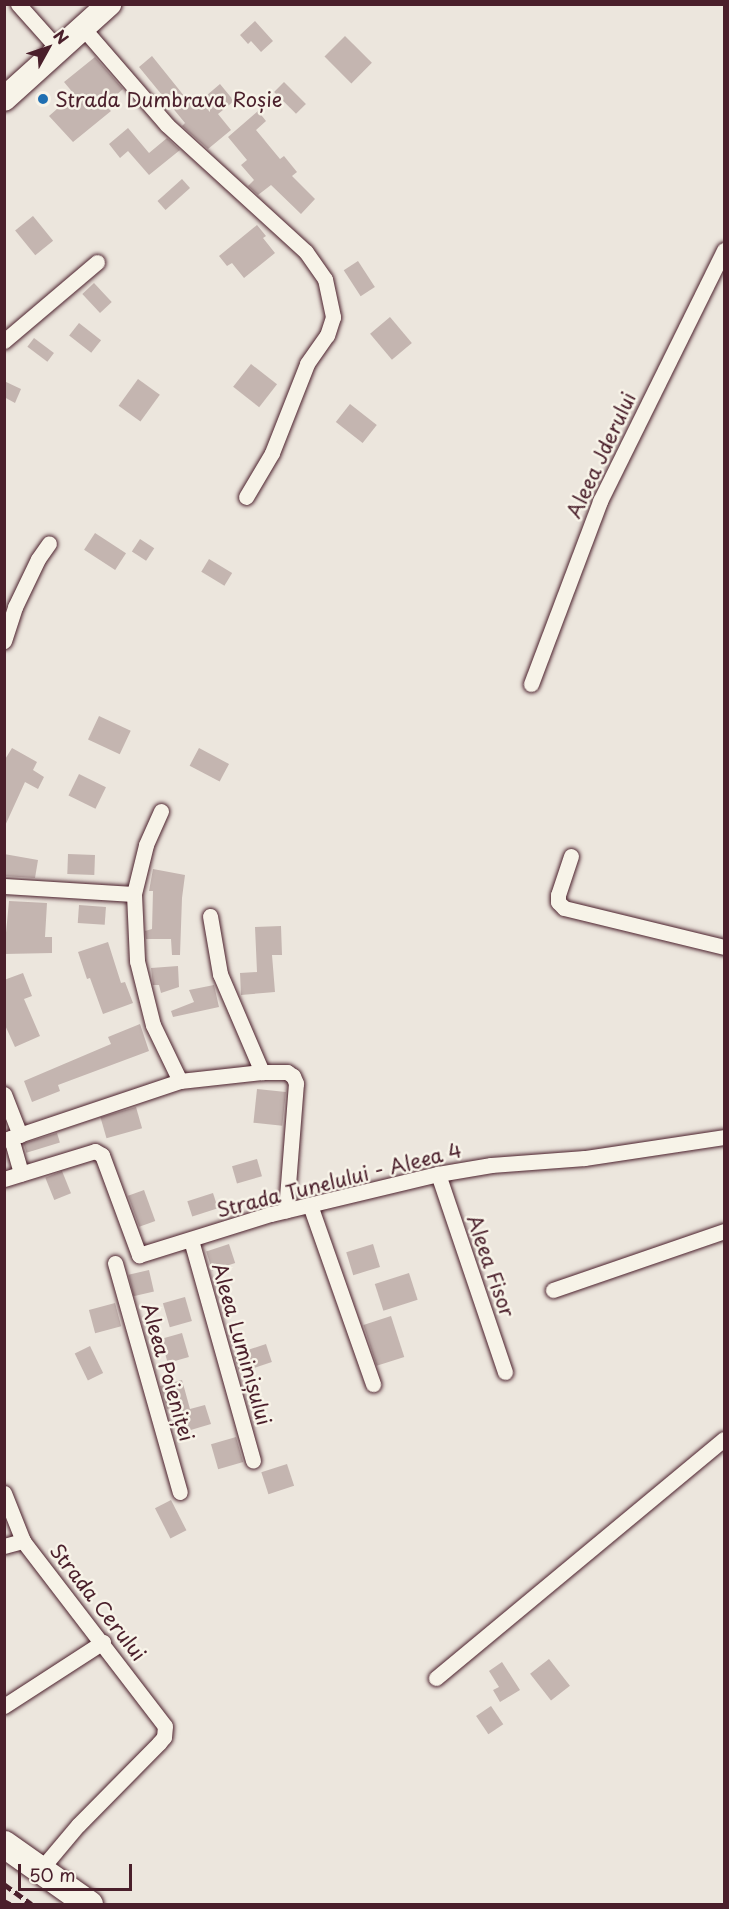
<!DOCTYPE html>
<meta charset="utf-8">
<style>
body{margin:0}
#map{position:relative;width:729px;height:1909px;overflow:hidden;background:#ece6dd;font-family:"Playpen Sans",sans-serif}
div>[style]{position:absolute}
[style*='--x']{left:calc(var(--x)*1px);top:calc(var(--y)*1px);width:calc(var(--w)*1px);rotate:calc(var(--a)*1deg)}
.building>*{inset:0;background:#c4b5b0;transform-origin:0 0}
.roads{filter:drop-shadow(0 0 2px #4a1f2b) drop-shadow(0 0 2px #4a1f2b)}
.street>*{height:15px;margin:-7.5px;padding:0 7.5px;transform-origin:7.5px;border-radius:7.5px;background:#f7f3e8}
.primary>*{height:24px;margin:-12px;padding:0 12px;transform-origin:12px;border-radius:12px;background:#f7f3e8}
.highway>*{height:27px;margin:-13.5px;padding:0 13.5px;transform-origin:13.5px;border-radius:13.5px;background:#f7f3e8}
.rail>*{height:4.5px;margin-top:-2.25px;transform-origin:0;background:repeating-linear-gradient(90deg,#4a1f2b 0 9px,transparent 0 13.5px)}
.dots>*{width:16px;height:16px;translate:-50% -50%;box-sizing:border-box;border:3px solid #f7f3e8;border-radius:50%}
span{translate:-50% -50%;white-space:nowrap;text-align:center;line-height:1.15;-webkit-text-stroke:5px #f7f3e8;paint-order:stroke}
.poi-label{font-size:20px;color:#4a1f2b}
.left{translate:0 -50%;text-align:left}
.street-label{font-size:20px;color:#4a1f2b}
.frame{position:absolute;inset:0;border:6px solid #4a1f2b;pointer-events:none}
.north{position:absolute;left:18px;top:18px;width:60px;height:60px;-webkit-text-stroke:4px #f7f3e8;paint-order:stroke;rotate:50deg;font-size:16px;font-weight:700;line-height:24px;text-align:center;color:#4a1f2b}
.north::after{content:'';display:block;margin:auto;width:21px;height:27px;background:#4a1f2b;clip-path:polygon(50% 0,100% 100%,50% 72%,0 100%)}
.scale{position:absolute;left:18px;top:1864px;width:114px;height:27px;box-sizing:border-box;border:3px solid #4a1f2b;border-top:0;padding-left:8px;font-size:18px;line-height:21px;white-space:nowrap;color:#4a1f2b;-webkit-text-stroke:4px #f7f3e8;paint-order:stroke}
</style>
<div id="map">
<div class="building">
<i style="clip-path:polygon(255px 21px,273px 41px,261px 52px,251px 41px,248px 44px,240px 35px)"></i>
<i style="left:345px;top:36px;width:38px;height:29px;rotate:45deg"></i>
<i style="clip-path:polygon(152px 56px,193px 107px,220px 84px,234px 101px,218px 114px,231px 130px,208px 149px,182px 126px,185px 123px,139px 67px)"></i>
<i style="clip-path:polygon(95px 57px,123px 89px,105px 105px,111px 111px,73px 142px,49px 116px,74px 94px,64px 82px)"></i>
<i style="left:284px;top:82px;width:31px;height:14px;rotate:45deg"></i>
<i style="clip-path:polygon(258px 111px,266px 121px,256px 130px,280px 159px,284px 156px,297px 172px,292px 176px,315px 199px,301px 214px,271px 185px,258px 195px,248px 186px,254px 180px,241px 165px,247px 160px,228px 137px)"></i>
<i style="clip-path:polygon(128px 128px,149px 153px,167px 138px,180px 150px,149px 175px,128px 151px,120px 158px,109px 144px)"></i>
<i style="left:182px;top:179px;width:12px;height:33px;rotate:48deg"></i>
<i style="left:33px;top:216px;width:32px;height:23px;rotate:51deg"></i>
<i style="clip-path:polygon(257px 225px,266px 236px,263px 238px,275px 253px,244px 278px,232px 263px,227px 266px,219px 256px)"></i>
<i style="left:358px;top:261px;width:31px;height:17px;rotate:57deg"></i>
<i style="left:94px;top:283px;width:26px;height:16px;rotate:47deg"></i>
<i style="left:390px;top:317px;width:34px;height:26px;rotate:50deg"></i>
<i style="left:79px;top:323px;width:28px;height:16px;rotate:38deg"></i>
<i style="left:34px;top:338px;width:25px;height:11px;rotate:37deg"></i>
<i style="left:251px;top:364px;width:33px;height:29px;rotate:38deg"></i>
<i style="left:138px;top:379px;width:27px;height:33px;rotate:36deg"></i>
<i style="clip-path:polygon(4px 381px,21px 389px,15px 403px,4px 397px)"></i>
<i style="left:350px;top:404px;width:34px;height:23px;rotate:38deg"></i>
<i style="left:95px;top:533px;width:37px;height:20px;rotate:33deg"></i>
<i style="left:140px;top:539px;width:17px;height:15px;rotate:33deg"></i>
<i style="left:209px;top:559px;width:27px;height:15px;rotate:31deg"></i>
<i style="left:99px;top:716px;width:35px;height:26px;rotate:25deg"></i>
<i style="clip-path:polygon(12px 748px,37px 762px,33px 770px,44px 777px,38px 789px,25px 782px,4px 828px,4px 761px)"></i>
<i style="left:199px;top:748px;width:34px;height:20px;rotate:28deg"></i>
<i style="left:79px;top:774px;width:30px;height:24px;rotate:26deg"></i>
<i style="clip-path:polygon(4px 854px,38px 860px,35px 878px,4px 876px)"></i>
<i style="left:68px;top:854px;width:27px;height:20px;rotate:2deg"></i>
<i style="clip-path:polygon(153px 869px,185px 875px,182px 898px,180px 955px,172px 955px,171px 939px,146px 939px,145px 931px,152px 929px,153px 891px,149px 891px)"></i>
<i style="clip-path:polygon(9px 901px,47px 903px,45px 937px,52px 937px,52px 953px,4px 954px)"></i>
<i style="left:79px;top:905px;width:27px;height:18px;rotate:4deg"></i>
<i style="clip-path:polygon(281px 926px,282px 955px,272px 955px,275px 992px,241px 995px,240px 973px,257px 972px,255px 927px)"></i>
<i style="clip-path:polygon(108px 942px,121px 983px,125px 982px,133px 1003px,103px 1014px,90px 978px,87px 979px,78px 952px)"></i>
<i style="clip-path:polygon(178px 966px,179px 987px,161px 993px,159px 985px,153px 985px,151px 968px)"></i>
<i style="clip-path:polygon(23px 973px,32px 996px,24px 999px,40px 1036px,15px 1047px,4px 1023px,4px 980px)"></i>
<i style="clip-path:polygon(214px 985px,219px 1007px,173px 1017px,171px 1011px,194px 1002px,189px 990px)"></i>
<i style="clip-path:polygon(140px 1024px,149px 1051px,58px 1085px,60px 1091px,32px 1102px,24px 1081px,111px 1044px,108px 1037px)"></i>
<i style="left:257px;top:1089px;width:29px;height:34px;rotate:6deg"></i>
<i style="left:136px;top:1107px;width:22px;height:37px;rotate:74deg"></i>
<i style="left:57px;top:1133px;width:10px;height:35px;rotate:73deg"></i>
<i style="left:257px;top:1159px;width:18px;height:26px;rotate:74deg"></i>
<i style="left:62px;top:1171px;width:24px;height:18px;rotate:68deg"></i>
<i style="left:144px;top:1190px;width:33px;height:17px;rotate:70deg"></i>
<i style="left:213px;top:1193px;width:16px;height:27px;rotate:72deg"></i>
<i style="left:229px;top:1244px;width:20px;height:24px;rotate:72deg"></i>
<i style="left:373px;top:1244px;width:24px;height:28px;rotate:73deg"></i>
<i style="left:149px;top:1270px;width:22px;height:21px;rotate:77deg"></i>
<i style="left:409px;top:1273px;width:28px;height:36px;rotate:72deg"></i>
<i style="left:185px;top:1297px;width:25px;height:23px;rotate:74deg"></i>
<i style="left:115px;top:1303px;width:24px;height:27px;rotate:75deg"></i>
<i style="left:391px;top:1316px;width:43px;height:29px;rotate:72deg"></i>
<i style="left:182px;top:1333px;width:25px;height:22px;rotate:74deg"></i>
<i style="left:266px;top:1344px;width:19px;height:34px;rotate:72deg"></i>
<i style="left:90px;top:1346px;width:30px;height:17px;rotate:64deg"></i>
<i style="clip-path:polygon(182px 1380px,190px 1409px,205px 1405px,211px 1424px,184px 1432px,177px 1406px,167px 1409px,160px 1386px)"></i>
<i style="left:236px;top:1437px;width:26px;height:26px;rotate:74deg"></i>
<i style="left:287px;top:1464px;width:23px;height:27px;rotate:72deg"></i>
<i style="left:171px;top:1500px;width:34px;height:18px;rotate:63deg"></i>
<i style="left:549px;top:1659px;width:34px;height:24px;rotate:52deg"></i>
<i style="clip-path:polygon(502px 1662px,520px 1690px,500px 1702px,493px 1690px,499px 1687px,489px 1671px)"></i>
<i style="left:491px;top:1706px;width:22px;height:18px;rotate:56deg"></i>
</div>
<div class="roads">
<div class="street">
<i style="--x:18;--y:4;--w:62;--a:48.3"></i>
<i style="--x:83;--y:28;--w:128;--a:49.1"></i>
<i style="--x:167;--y:125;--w:188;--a:42.4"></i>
<i style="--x:306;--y:252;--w:33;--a:55"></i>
<i style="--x:325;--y:279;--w:39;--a:78"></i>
<i style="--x:333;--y:317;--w:19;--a:108"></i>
<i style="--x:327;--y:335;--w:35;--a:125"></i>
<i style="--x:307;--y:364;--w:96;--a:111.5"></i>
<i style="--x:272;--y:453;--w:51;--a:120.6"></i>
<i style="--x:4;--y:341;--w:122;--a:-40.3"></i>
<i style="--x:4;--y:641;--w:36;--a:-72"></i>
<i style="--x:15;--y:607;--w:53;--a:-64.4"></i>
<i style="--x:38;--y:559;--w:19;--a:-55"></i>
<i style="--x:531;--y:684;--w:196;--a:-69.3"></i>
<i style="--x:600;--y:501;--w:280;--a:-63.7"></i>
<i style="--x:161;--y:811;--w:37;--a:114"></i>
<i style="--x:146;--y:845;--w:50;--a:103.8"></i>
<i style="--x:134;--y:894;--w:67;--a:87.4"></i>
<i style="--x:137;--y:961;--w:66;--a:76"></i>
<i style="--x:153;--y:1025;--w:62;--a:64.3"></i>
<i style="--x:571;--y:856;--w:41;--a:108.4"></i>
<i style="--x:558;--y:895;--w:7;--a:90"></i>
<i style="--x:558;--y:902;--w:8;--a:45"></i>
<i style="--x:564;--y:908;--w:165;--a:13.7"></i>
<i style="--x:4;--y:886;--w:130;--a:3.5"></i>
<i style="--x:210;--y:916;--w:59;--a:80.2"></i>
<i style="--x:220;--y:974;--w:107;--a:66.8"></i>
<i style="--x:4;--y:1094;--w:44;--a:68.7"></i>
<i style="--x:11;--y:1138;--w:37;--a:74"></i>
<i style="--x:4;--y:1140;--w:186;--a:-18.5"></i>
<i style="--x:180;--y:1081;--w:82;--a:-6.3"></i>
<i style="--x:262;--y:1072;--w:25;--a:0"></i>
<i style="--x:287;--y:1072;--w:7;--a:34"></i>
<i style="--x:293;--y:1076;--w:8;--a:67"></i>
<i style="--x:296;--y:1083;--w:128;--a:94.5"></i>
<i style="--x:438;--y:1174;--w:209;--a:71.3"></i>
<i style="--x:4;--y:1179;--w:95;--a:-17.1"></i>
<i style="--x:95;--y:1151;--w:8;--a:30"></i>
<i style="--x:102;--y:1155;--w:107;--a:69.7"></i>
<i style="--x:139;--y:1255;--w:138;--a:-17.3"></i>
<i style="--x:271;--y:1214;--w:172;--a:-13.5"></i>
<i style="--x:438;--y:1174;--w:54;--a:-9.6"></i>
<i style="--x:491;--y:1165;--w:94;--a:-4.3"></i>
<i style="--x:585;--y:1158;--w:141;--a:-8.6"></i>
<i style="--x:310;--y:1205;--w:190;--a:70.6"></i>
<i style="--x:191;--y:1240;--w:229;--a:74.3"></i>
<i style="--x:115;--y:1263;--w:238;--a:74.2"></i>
<i style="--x:553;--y:1290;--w:181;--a:-19"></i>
<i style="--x:4;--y:1493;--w:52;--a:68.4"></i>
<i style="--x:23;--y:1541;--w:233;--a:52.5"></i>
<i style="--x:165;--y:1726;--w:11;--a:95"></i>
<i style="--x:164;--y:1737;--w:8;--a:130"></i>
<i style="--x:159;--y:1743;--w:115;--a:134.6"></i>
<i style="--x:78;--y:1825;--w:57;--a:130.1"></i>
<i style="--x:4;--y:1546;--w:20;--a:-15"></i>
<i style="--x:436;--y:1678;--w:374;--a:-39.7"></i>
<i style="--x:4;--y:1706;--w:118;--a:-32.9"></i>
</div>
<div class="primary">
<i style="--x:4;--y:99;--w:142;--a:-42.1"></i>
</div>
<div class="highway">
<i style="--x:4;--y:1844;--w:104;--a:35.2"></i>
</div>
</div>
<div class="rail">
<i style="--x:4;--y:1884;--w:34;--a:36"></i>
<i style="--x:4;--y:1901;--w:7;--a:27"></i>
</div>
<div class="dots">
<i style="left:43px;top:99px;background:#1f6fb2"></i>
</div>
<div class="poi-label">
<span class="left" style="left:55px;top:99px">Strada Dumbrava Roșie</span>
</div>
<div class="street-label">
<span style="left:601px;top:455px;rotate:-65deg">Aleea Jderului</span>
<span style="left:339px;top:1180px;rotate:-14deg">Strada Tunelului - Aleea 4</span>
<span style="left:491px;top:1266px;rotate:71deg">Aleea Fisor</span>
<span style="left:242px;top:1344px;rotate:74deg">Aleea Luminișului</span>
<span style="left:168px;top:1372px;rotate:74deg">Aleea Poieniței</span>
<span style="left:98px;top:1602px;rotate:52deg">Strada Cerului</span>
</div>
<div class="frame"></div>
<div class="north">N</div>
<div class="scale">50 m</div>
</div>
